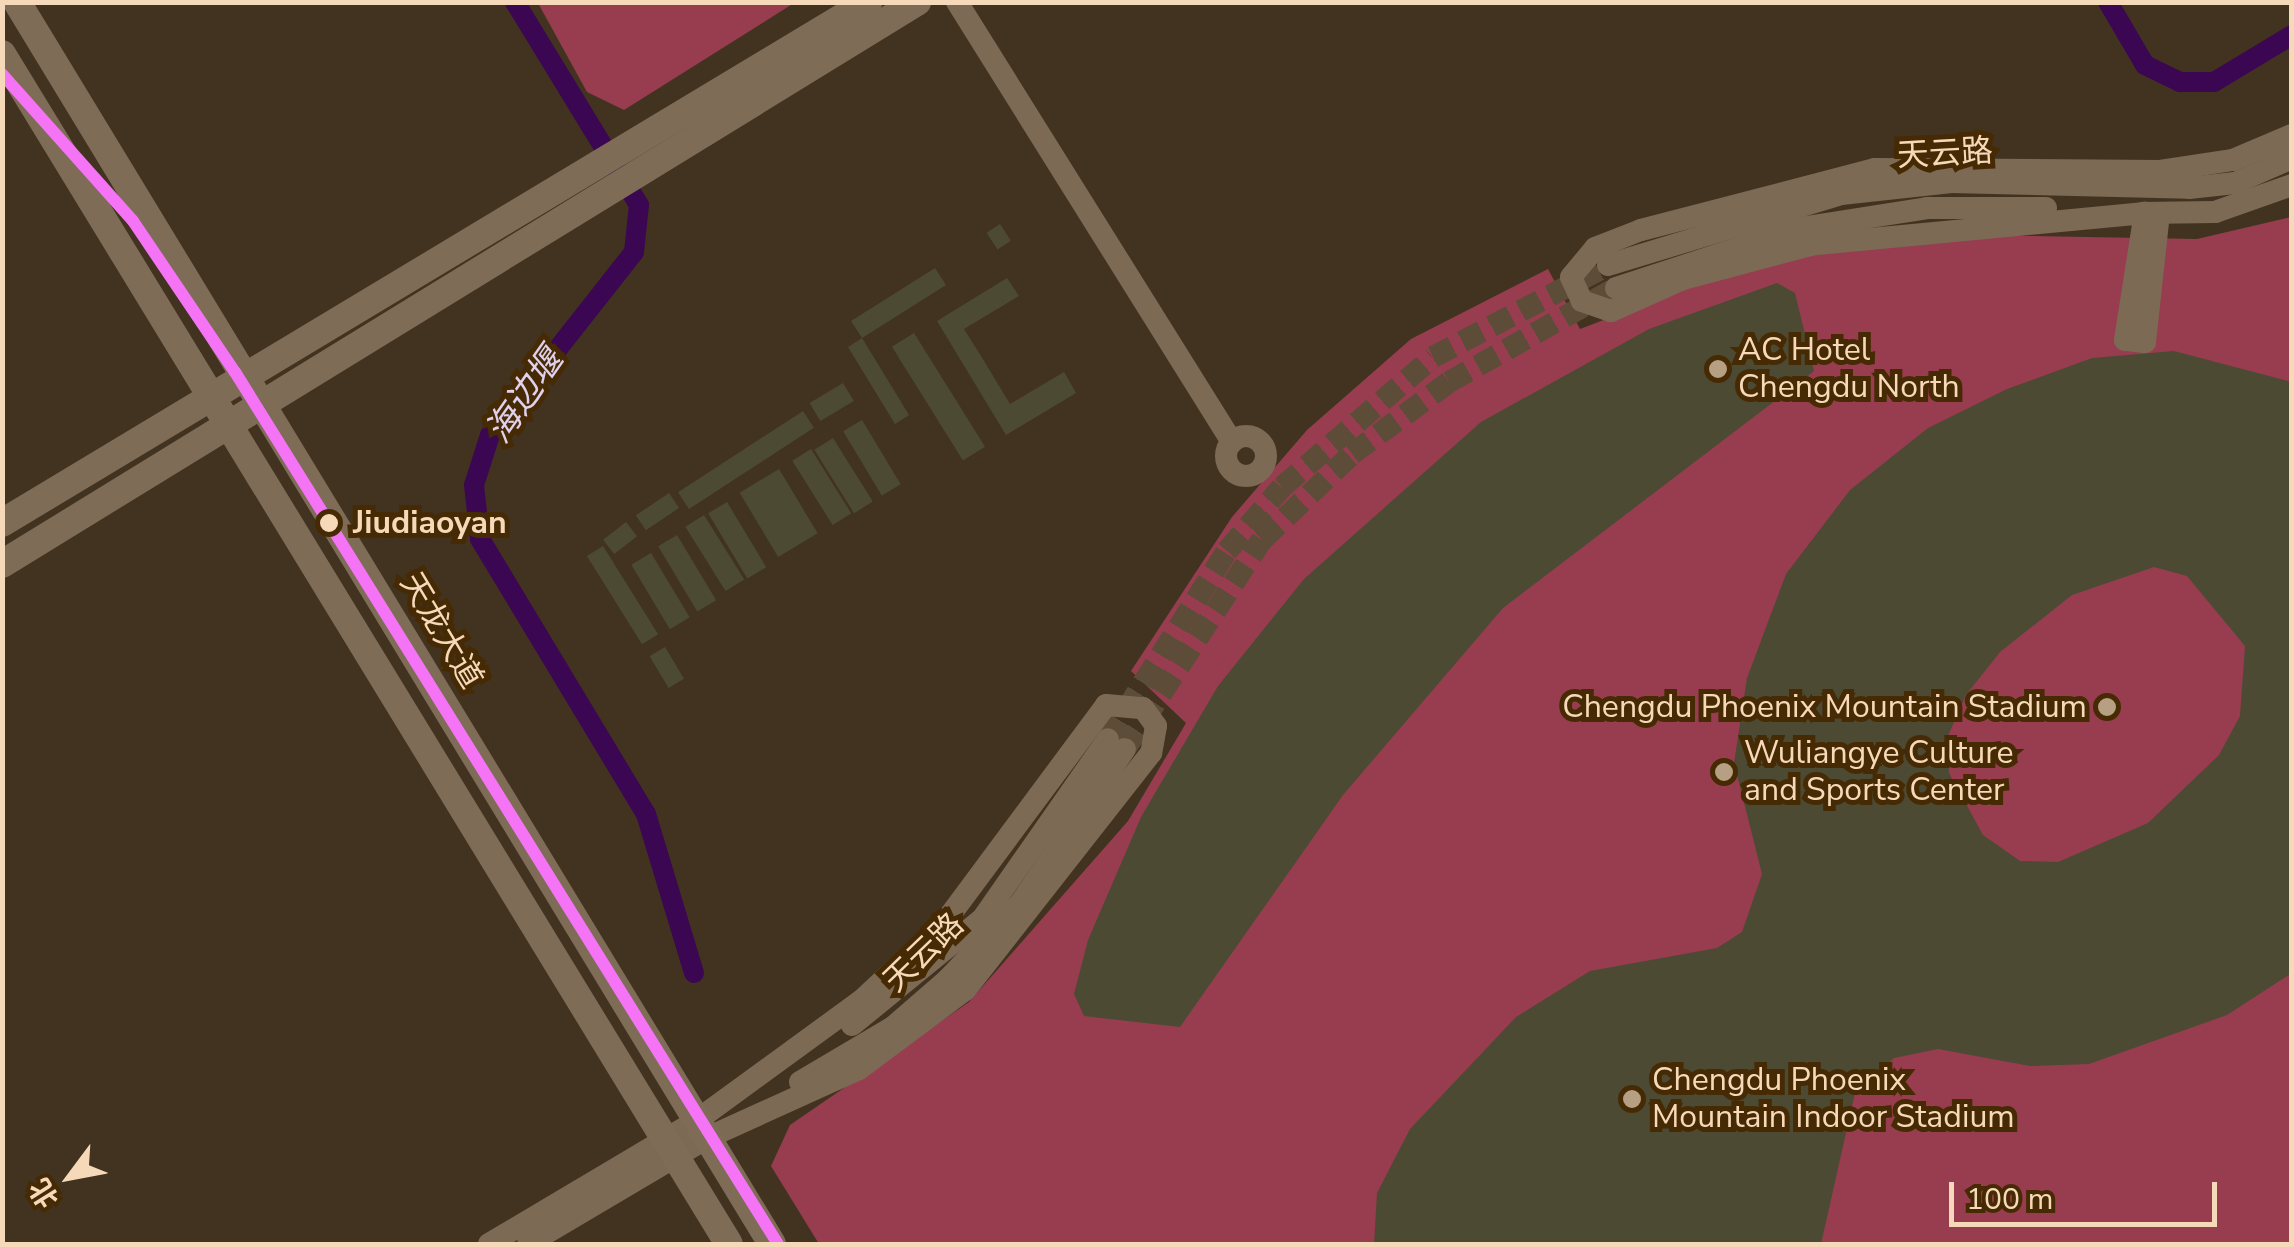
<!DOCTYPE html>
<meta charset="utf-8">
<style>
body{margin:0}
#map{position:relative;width:2294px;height:1247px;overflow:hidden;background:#423320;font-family:"Nunito Sans","Noto Sans SC",sans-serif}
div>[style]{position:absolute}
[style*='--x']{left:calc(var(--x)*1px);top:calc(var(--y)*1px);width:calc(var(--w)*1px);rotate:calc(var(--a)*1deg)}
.green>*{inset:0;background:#973d4f}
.canal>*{height:20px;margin:-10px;padding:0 10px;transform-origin:10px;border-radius:10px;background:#3c0752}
.building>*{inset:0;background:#4c4a33;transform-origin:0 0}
.minor-tunnel>*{height:22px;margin-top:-11px;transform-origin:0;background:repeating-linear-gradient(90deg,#5d4c37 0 22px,transparent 0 33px)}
.minor>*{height:22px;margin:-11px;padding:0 11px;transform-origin:11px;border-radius:11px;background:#7d6a55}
.minor>.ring{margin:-11px;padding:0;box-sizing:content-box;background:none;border:22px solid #7d6a55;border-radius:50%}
.major>*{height:28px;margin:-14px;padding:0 14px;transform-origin:14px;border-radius:14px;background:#7e6c57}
.metro-1>*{height:12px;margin:-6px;padding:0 6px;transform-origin:6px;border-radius:6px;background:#f573f5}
.dots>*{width:28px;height:28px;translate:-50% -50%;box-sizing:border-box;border:5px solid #462a04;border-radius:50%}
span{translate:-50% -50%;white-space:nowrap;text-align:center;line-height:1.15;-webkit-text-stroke:10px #462a04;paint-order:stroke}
.street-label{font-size:32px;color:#f6d9b9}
.poi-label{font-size:32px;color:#f6d9b9}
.left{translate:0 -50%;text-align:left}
.right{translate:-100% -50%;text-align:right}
.stop-label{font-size:32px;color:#f6d9b9;font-weight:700}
.water-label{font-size:35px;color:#e0d1ec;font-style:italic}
.frame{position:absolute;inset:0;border:5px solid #f6d9b9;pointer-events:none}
.north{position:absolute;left:20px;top:1127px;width:100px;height:100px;-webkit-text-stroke:8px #462a04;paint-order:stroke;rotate:238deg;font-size:28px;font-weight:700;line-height:40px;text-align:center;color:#f6d9b9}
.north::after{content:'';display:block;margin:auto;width:35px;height:45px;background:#f6d9b9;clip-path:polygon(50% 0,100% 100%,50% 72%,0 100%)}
.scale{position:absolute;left:1949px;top:1182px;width:268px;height:45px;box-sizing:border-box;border:5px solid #f6d9b9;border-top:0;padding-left:12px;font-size:30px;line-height:35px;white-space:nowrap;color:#f6d9b9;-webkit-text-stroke:8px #462a04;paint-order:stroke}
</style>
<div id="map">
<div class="green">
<i style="clip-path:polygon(538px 3px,794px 3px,624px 110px,587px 92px)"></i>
<i style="clip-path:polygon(2291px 217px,2291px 1244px,819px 1244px,771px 1166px,790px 1125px,969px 1002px,1128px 821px,1186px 723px,1131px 671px,1232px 517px,1307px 430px,1411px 339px,1548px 269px,1580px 329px,1740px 268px,1812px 252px,1975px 235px,2197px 239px)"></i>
</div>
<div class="canal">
<i style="--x:515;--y:2;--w:238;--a:58.6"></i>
<i style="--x:639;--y:205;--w:47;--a:96.1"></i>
<i style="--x:634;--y:252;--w:233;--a:128.2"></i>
<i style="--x:490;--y:435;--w:52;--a:107.7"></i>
<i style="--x:474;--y:485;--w:54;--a:83.7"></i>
<i style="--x:480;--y:539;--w:321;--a:58.9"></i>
<i style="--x:646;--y:814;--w:166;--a:73.2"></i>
<i style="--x:2108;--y:2;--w:73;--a:59.6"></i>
<i style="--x:2145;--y:65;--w:39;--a:26"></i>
<i style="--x:2180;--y:82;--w:34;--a:0"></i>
<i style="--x:2214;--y:82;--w:91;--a:-31.1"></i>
</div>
<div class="building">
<i style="left:1000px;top:224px;width:20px;height:16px;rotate:57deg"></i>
<i style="clip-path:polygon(935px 268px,946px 285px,862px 338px,909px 415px,895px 424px,848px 347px,862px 338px,851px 321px)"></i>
<i style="clip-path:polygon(1007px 278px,1019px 296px,964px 329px,981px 356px,1010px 404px,1064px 372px,1076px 393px,1006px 435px,937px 321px)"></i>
<i style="clip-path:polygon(1777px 283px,1795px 293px,1814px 371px,1503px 608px,1343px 795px,1180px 1027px,1084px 1016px,1074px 994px,1088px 940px,1141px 817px,1218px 686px,1304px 579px,1481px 422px,1649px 329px)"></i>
<i style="left:914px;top:333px;width:134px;height:26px;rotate:58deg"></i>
<i style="clip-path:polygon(evenodd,2174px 351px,2292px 382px,2292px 973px,2227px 1015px,2089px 1064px,2030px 1066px,1938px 1049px,1894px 1058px,1855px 1093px,1821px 1244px,1374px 1244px,1377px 1193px,1410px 1129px,1516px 1017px,1590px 971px,1717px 948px,1742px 932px,1762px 874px,1734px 763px,1747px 678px,1786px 574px,1850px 490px,1928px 428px,2007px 389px,2092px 358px,2174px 351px,2154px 567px,2187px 576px,2245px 646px,2240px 716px,2219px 755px,2148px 823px,2058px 862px,2020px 861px,1983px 835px,1949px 773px,1948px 736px,1966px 695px,2000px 652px,2072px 595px,2154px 567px)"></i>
<i style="left:843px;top:383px;width:21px;height:39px;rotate:59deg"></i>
<i style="left:803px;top:411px;width:20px;height:149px;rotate:57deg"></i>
<i style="left:862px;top:420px;width:75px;height:22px;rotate:59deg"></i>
<i style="left:833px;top:438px;width:75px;height:22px;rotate:58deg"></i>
<i style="left:811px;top:449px;width:76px;height:22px;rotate:58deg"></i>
<i style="left:779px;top:469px;width:75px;height:46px;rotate:59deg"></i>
<i style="left:669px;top:493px;width:18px;height:40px;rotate:56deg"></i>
<i style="left:727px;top:502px;width:76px;height:22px;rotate:59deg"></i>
<i style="left:704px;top:515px;width:76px;height:22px;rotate:58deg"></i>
<i style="left:626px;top:522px;width:18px;height:29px;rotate:52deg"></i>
<i style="left:677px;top:535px;width:76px;height:22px;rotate:59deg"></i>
<i style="left:603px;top:546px;width:104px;height:19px;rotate:58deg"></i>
<i style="left:651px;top:553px;width:75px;height:23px;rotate:59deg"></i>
<i style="left:665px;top:647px;width:37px;height:18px;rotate:59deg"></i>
</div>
<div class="minor-tunnel">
<i style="--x:1108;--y:739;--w:222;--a:-57.7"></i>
<i style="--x:1227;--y:551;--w:84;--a:-49.3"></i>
<i style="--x:1282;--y:487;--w:199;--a:-40.7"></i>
<i style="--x:1433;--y:357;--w:198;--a:-27.7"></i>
<i style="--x:1125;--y:749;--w:250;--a:-56.8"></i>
<i style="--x:1262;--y:540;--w:124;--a:-43.7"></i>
<i style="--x:1352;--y:454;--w:121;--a:-36.6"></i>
<i style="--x:1449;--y:382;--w:192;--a:-29.4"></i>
</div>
<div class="minor">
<i style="--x:957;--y:2;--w:519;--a:57.99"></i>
<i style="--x:2143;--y:213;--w:72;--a:-0.8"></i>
<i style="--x:2215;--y:212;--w:82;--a:-19.3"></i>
<i style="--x:2159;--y:213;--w:130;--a:96.2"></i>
<i style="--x:2145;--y:342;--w:20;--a:-174"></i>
<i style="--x:2125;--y:340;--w:129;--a:-81.1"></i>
<i style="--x:2145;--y:213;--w:332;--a:174.6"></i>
<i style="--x:1814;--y:244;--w:136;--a:165"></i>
<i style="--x:1683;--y:279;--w:79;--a:156"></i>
<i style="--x:1611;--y:311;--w:31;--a:-161"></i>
<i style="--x:1582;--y:301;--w:26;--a:-115"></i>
<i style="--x:1571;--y:277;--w:38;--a:-50"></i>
<i style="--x:1595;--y:248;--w:49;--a:-21.4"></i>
<i style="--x:1641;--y:230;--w:242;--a:-14.6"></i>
<i style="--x:1875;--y:169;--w:285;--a:0.4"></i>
<i style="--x:2160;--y:171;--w:74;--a:-8.6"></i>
<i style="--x:2233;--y:160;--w:64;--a:-23"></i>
<i style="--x:1608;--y:265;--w:244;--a:-16.9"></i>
<i style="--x:1841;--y:194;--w:111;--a:-6.2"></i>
<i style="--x:1951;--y:182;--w:238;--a:1.4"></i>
<i style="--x:2189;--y:188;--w:46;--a:-6.2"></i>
<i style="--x:2235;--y:183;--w:62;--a:-23.7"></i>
<i style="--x:1616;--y:288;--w:194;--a:-18.1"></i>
<i style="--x:1800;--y:228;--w:129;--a:-8.9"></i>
<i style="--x:1927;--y:208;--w:119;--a:0"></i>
<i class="ring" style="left:1226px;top:436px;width:18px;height:18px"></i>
<i style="--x:852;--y:1025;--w:169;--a:-39.2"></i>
<i style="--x:983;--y:918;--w:218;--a:-55.1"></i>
<i style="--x:800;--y:1082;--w:108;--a:-30.6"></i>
<i style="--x:893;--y:1027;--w:72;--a:-41"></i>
<i style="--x:947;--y:980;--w:105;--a:-46.2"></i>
<i style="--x:1020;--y:904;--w:187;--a:-55.9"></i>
<i style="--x:489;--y:1244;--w:241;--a:-30.7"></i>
<i style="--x:696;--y:1121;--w:205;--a:-36.1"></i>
<i style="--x:862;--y:1000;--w:114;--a:-43.2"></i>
<i style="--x:945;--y:922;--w:270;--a:-53.4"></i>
<i style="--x:1106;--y:705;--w:37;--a:5"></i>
<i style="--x:1143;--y:708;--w:22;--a:54"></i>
<i style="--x:1156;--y:726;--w:27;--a:100"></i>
<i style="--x:1151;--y:753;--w:301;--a:128.1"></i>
<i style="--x:965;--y:990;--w:132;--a:143.3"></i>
<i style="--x:859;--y:1069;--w:167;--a:155.6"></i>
<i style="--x:707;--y:1138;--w:208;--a:149.4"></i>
</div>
<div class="major">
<i style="--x:17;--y:2;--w:1453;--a:58.7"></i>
<i style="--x:2;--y:54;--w:1394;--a:58.58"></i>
<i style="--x:2;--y:523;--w:1011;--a:-31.03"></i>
<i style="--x:2;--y:564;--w:1074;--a:-31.56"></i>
</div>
<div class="metro-1">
<i style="--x:2;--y:74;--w:197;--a:48.3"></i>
<i style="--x:133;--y:221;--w:182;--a:56"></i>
<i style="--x:235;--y:372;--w:1027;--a:58.09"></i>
</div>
<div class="dots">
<i style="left:1718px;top:369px;background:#b79f83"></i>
<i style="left:329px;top:523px;background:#f6d9b9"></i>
<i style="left:2107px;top:707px;background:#b79f83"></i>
<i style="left:1724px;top:772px;background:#b79f83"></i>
<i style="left:1632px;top:1099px;background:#b79f83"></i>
</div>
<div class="street-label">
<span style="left:1945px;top:154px;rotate:-3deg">天云路</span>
<span style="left:441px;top:631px;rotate:59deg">天龙大道</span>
<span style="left:924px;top:953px;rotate:-44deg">天云路</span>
</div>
<div class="poi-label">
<span class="left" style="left:1738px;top:369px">AC Hotel<br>Chengdu North</span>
<span class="right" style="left:2087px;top:707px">Chengdu Phoenix Mountain Stadium</span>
<span class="left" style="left:1744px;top:772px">Wuliangye Culture<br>and Sports Center</span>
<span class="left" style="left:1652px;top:1099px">Chengdu Phoenix<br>Mountain Indoor Stadium</span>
</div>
<div class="stop-label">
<span class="left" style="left:353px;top:523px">Jiudiaoyan</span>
</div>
<div class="water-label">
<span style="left:525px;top:396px;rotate:-55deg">海边堰</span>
</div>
<div class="frame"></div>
<div class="north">北</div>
<div class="scale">100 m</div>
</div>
